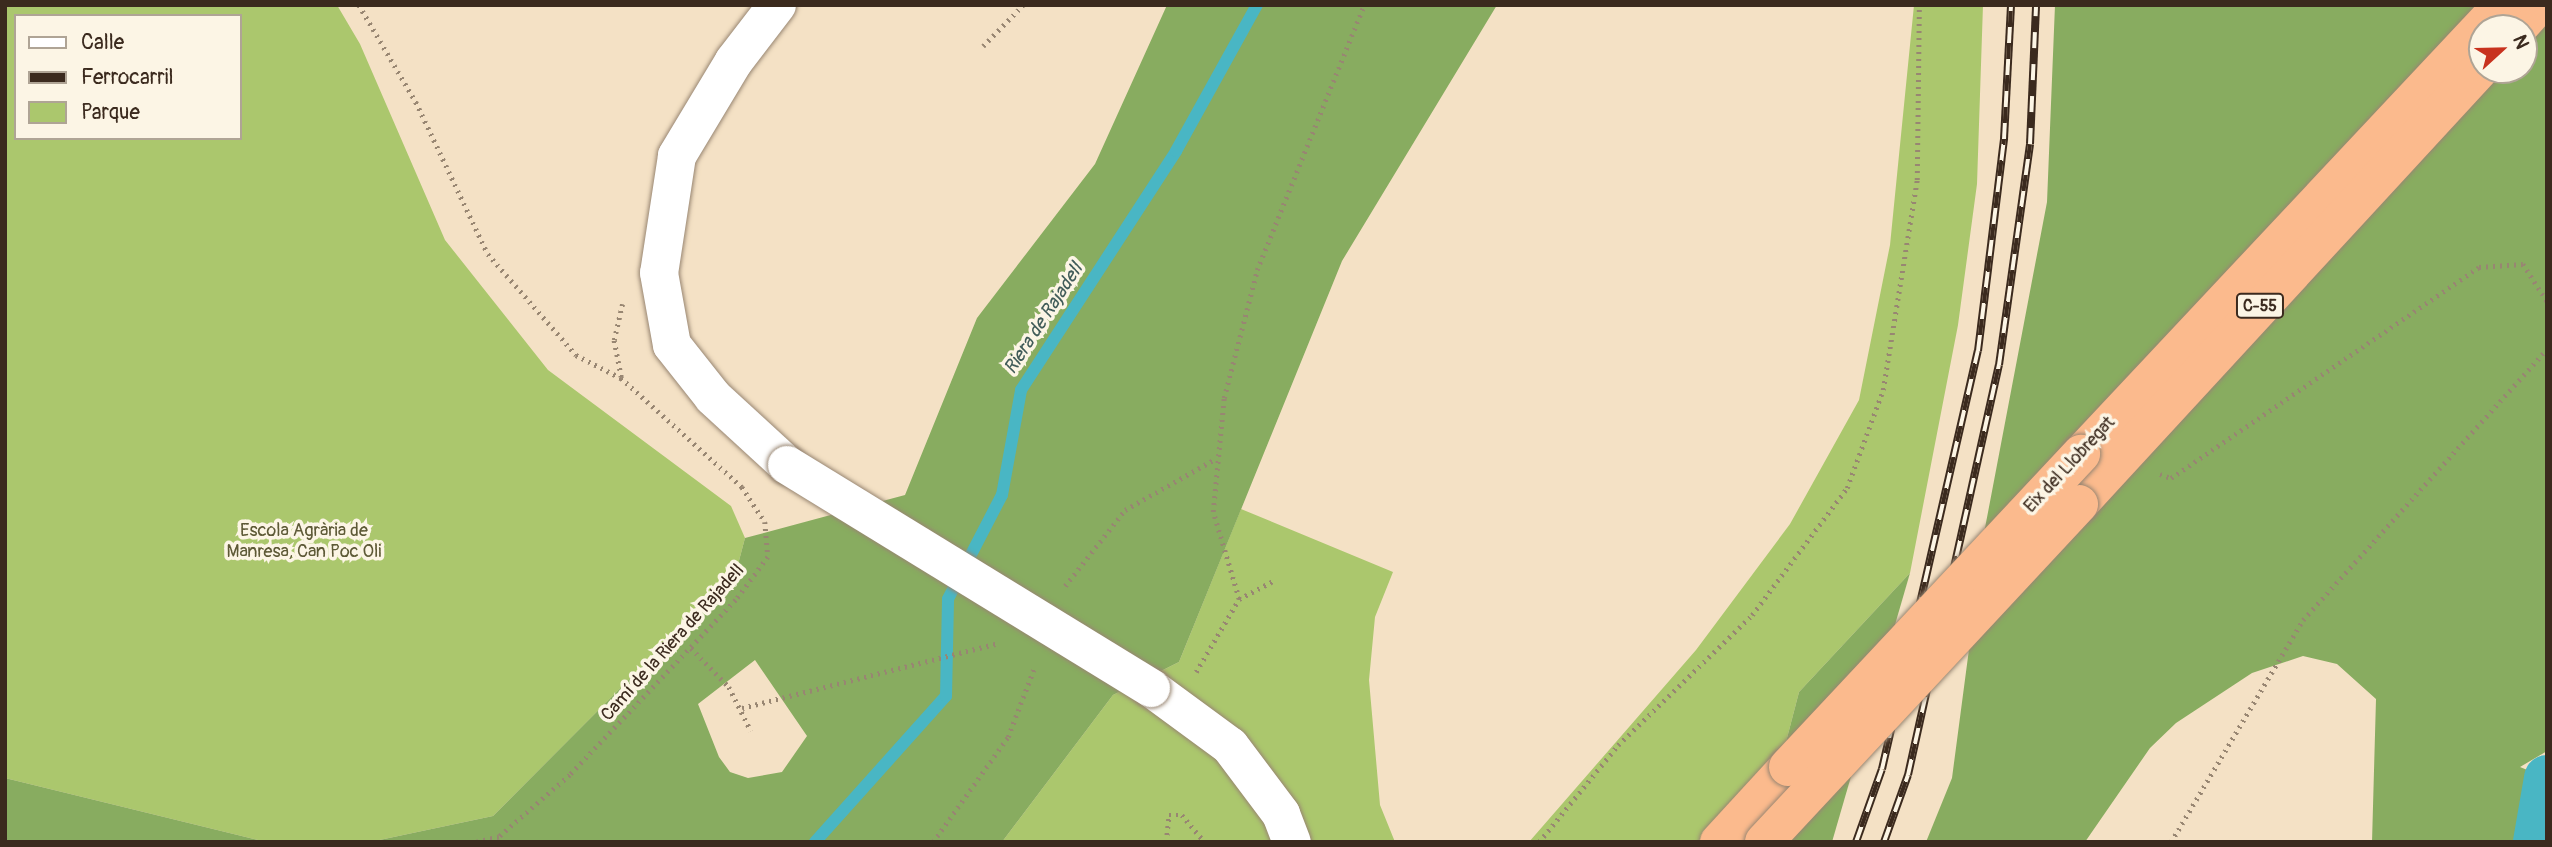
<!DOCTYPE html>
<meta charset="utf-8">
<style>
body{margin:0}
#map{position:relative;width:2552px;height:847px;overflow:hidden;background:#f4e1c5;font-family:Pangolin,sans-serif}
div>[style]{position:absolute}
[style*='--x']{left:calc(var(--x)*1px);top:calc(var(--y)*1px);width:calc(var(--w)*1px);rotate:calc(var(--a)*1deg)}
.green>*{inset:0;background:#abc76d}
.forest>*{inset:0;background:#88ac60}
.stream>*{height:12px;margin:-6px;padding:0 6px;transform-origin:6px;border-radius:6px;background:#49b6c4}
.canal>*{height:46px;margin:-23px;padding:0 23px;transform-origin:23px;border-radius:23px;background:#49b6c4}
.path>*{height:4.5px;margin-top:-2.25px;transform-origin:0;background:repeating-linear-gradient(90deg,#988672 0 2px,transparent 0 7px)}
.roads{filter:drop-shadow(0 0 2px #988672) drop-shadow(0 0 2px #988672)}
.tertiary>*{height:38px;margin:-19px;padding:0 19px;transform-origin:19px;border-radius:19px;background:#fff}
.trunk>*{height:38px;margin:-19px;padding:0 19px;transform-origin:19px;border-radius:19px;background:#fbba8d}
.rail>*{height:8px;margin-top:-4px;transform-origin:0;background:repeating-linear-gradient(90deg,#fcf5e5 0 16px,#3b2a1e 0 32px);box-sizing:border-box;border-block:2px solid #3b2a1e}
.bridges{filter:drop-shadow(0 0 2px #988672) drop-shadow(0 0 2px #988672)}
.tertiary-bridge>*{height:38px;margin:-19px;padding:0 19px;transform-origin:19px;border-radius:19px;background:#fff}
.trunk-bridge>*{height:38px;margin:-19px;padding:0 19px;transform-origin:19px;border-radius:19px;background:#fbba8d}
span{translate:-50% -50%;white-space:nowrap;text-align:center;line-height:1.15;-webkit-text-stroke:7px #fcf5e5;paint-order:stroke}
.shield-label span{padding:2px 5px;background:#fcf5e5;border:2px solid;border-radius:5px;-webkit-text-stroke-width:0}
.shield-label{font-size:16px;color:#3b2a1e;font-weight:700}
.street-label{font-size:18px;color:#3b2a1e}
.park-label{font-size:18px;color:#5d5936}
.water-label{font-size:19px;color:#405b58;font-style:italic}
.frame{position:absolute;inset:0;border:7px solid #3b2a1e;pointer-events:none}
.legend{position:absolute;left:14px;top:14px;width:228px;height:126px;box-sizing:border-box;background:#fcf5e5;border:2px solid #afa495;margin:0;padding:9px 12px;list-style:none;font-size:21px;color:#3b2a1e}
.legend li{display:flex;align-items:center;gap:14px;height:35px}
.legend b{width:35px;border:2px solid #afa495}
.north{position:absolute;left:2468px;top:14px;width:70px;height:70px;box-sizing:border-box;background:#fcf5e5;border:2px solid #afa495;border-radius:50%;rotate:68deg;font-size:19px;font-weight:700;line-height:28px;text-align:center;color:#3b2a1e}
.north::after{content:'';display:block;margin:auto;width:24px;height:32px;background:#c8321e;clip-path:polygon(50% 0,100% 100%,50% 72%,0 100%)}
</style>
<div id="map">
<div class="green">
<i style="clip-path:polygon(evenodd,5px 5px,337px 5px,360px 44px,445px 240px,548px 370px,731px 506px,745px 538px,736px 572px,493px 816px,370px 842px,266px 842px,5px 778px,5px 5px,16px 16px,240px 16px,240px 138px,16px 138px,16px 16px)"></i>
<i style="clip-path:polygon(1914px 5px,1983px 5px,1977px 184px,1958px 325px,1910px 573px,1799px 692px,1760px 842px,1529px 842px,1696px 650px,1790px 524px,1859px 400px,1890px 245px)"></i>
<i style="clip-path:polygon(1241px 509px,1393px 572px,1375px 617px,1369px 680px,1380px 805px,1395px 842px,1002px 842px,1113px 695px,1179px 662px)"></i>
</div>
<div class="forest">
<i style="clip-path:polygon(evenodd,1167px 5px,1497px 5px,1342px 261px,1179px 662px,1113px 695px,1002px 842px,370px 842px,493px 816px,736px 572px,745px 538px,905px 495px,977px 318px,1095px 164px,1167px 5px,755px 660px,807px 736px,782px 772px,748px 778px,730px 772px,719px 757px,698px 704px,755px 660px)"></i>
<i style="clip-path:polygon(evenodd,2055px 5px,2547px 5px,2547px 751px,2520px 767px,2547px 778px,2547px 842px,2372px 842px,2376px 699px,2337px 664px,2303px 656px,2252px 673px,2176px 723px,2150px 748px,2085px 842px,1926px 842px,1952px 778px,1985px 528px,2047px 202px,2055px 5px,2482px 28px,2524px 28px,2524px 70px,2482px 70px,2482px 28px)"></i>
<i style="clip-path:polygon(1910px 573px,1832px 842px,1760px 842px,1799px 692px)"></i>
<i style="clip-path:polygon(5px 778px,266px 842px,5px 842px)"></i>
</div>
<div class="stream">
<i style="--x:815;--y:842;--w:196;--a:-48.1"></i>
<i style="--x:946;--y:696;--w:97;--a:-88.8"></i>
<i style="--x:948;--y:599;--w:117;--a:-62.6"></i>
<i style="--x:1002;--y:495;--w:107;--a:-79.7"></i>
<i style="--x:1021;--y:390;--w:285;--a:-57"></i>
<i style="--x:1176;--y:151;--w:167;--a:-61"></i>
</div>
<div class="canal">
<i style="--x:2536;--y:842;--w:65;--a:-80.2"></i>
</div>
<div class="path">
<i style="--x:359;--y:5;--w:113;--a:59.6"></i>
<i style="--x:416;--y:102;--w:168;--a:64.7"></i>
<i style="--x:488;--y:254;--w:134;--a:48.9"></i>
<i style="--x:576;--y:355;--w:51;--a:27.1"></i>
<i style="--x:621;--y:378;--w:163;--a:42"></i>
<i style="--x:742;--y:487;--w:42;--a:56.7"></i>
<i style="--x:765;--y:522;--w:35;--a:85"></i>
<i style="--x:768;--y:557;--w:54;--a:126.7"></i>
<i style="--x:736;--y:600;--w:241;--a:133.5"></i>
<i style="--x:570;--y:775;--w:94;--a:138.9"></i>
<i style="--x:499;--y:837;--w:23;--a:167"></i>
<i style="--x:983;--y:46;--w:57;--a:-45.7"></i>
<i style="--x:621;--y:377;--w:38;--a:-101"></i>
<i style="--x:614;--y:340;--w:37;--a:-77"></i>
<i style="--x:2160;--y:474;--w:12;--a:20"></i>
<i style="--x:2171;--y:478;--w:373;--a:-34.4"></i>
<i style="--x:2479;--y:267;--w:44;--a:-3.9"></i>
<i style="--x:2523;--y:264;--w:44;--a:57"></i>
<i style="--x:1065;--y:586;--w:97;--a:-51.7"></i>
<i style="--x:1125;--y:510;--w:103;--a:-29.5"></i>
<i style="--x:1239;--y:599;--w:91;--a:-106.6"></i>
<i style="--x:1213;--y:512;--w:115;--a:-84.5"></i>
<i style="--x:1224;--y:398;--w:132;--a:-75.5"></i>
<i style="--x:1257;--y:270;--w:286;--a:-68"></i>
<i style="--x:691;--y:648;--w:54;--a:45.7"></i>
<i style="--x:729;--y:687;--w:49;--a:63.4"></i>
<i style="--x:1196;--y:672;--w:85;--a:-59.5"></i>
<i style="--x:1239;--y:599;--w:41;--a:-27.8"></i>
<i style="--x:742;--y:708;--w:264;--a:-14.2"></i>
<i style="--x:5;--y:840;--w:6;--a:18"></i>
<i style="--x:933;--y:842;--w:129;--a:-54.5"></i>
<i style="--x:1008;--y:737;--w:76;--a:-69.2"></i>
<i style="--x:1166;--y:842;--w:27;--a:-84"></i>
<i style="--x:1169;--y:815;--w:13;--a:0"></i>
<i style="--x:1182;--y:815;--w:35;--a:50"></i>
<i style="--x:1539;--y:842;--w:125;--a:-50.8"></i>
<i style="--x:1618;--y:745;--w:187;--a:-44.1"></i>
<i style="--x:1752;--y:615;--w:159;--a:-53.2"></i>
<i style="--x:1847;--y:488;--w:104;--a:-69.8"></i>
<i style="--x:1883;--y:390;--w:213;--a:-80.8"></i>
<i style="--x:1917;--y:180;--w:175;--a:-89.3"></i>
<i style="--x:2171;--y:842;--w:258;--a:-59.3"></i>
<i style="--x:2303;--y:620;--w:365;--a:-48"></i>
</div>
<div class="roads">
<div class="tertiary">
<i style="--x:777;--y:5;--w:71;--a:127.5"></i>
<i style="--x:734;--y:61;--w:111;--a:121"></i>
<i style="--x:677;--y:156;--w:118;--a:98.7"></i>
<i style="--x:659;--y:273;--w:73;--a:79.8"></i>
<i style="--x:672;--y:345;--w:66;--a:51.7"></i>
<i style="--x:713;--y:397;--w:100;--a:42.6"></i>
<i style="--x:1151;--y:688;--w:98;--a:36.3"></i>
<i style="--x:1230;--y:746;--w:85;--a:53.1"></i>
<i style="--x:1281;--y:814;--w:30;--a:69"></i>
</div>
<div class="trunk">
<i style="--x:2518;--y:28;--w:31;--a:-48"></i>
<i style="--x:2081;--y:454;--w:616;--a:-46.84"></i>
<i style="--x:2079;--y:504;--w:594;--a:-47.32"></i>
<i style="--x:1719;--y:842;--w:102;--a:-47.4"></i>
</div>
</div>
<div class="rail">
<i style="--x:1856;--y:842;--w:77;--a:-70.4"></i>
<i style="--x:1882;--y:769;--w:429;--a:-77.1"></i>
<i style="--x:1978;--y:351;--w:214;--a:-83"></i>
<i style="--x:2004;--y:139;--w:134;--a:-87"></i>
<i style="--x:1884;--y:842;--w:71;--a:-70.3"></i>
<i style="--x:1908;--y:775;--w:420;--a:-77.5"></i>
<i style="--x:1999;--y:365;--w:223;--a:-82"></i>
<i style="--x:2030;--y:144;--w:139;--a:-87.5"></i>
</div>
<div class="bridges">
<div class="tertiary-bridge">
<i style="--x:787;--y:465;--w:427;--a:31.5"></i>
</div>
<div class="trunk-bridge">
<i style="--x:1788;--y:767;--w:429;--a:-46.9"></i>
<i style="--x:1764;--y:842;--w:462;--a:-47"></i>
</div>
</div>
<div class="shield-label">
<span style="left:2260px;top:306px">C-55</span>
</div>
<div class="street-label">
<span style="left:2070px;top:465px;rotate:-47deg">Eix del Llobregat</span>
<span style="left:673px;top:643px;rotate:-48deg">Camí de la Riera de Rajadell</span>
</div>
<div class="park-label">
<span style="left:304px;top:542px">Escola Agrària de<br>Manresa, Can Poc Oli</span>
</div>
<div class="water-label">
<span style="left:1044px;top:319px;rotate:-57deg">Riera de Rajadell</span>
</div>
<div class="frame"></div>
<ul class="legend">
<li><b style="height:9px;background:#fff"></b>Calle</li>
<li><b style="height:9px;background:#3b2a1e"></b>Ferrocarril</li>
<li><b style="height:19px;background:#abc76d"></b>Parque</li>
</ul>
<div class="north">N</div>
</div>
